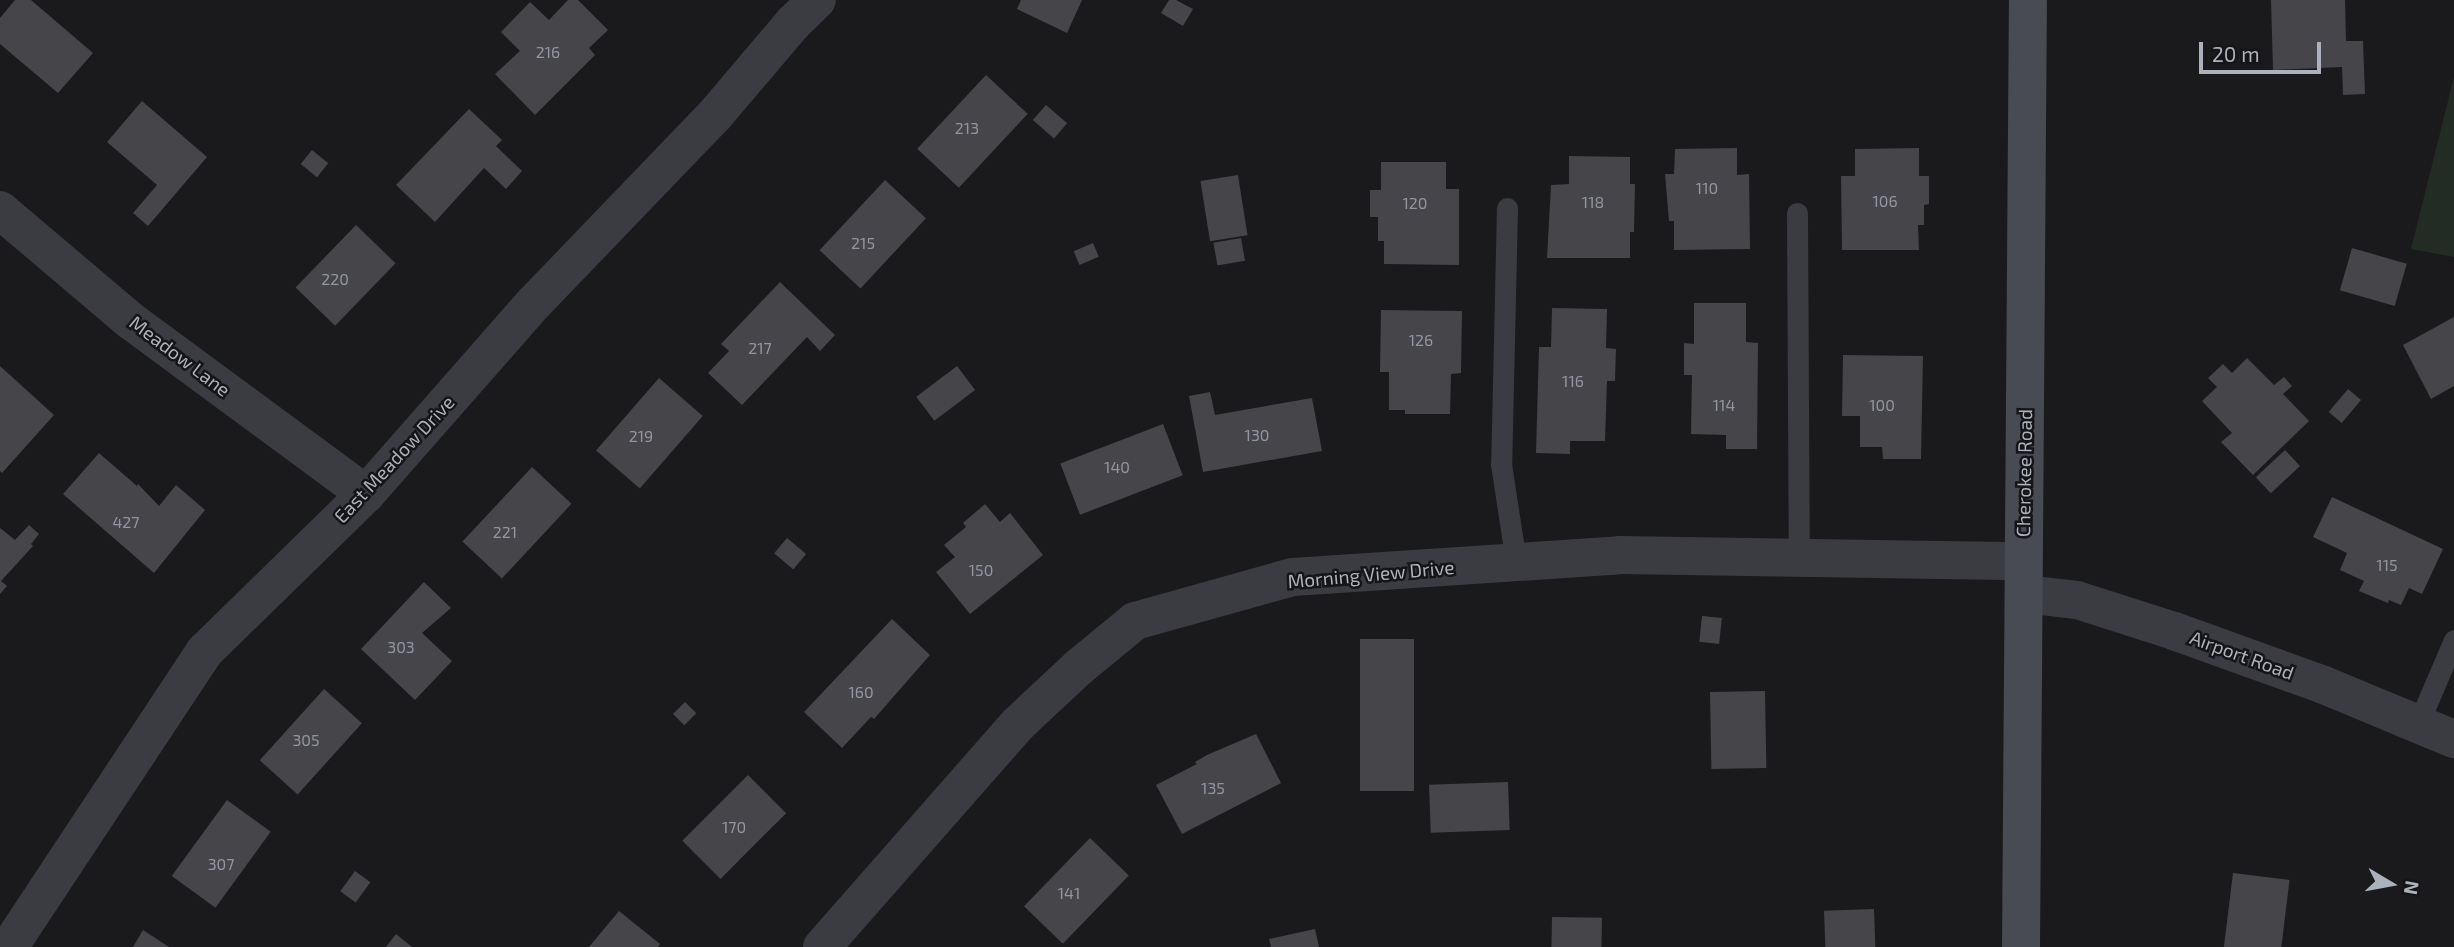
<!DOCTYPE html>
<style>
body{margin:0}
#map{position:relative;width:2454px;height:947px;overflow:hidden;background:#1a1a1d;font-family:"Exo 2",sans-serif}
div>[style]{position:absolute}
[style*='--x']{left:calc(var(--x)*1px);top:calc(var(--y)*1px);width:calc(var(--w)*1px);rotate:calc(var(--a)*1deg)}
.green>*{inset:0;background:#222b24}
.building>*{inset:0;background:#45454a;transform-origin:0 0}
.service>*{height:21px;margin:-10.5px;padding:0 10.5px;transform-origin:10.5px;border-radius:10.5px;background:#3b3c42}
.minor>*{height:38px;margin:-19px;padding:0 19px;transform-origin:19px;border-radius:19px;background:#3b3c42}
.secondary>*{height:38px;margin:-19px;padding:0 19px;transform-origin:19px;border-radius:19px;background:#494b52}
span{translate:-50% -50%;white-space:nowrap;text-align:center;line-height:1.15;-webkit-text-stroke:5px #151518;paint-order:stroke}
.number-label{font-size:16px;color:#9396a0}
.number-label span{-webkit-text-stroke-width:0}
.street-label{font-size:19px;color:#adb1bc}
.north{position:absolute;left:2356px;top:849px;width:70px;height:70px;-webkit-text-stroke:5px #151518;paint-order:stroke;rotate:100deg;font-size:19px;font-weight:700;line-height:28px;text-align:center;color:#adb1bc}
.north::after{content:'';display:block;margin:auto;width:24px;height:32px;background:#adb1bc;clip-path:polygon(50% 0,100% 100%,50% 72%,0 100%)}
.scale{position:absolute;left:2199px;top:42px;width:122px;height:32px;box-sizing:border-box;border:4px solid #adb1bc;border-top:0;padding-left:9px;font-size:21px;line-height:24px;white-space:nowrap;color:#adb1bc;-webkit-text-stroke:5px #151518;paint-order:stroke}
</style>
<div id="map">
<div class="green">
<i style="clip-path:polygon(2454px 77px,2454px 257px,2411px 249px)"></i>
</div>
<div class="building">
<i style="clip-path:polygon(15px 0,31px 0,93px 53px,58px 93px,0 44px,0 18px)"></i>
<i style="clip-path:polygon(568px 0,578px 0,608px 30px,589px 48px,595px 55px,535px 115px,495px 74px,520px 51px,501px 32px,530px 2px,549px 20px)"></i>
<i style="clip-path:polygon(1021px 0,1082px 0,1067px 33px,1017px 9px)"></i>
<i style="clip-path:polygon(1169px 0,1176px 0,1193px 9px,1183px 26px,1161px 13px)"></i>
<i style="clip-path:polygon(2271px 0,2345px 0,2346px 41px,2363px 41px,2365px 94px,2343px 95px,2342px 67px,2273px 70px)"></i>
<i style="left:986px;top:75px;width:57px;height:101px;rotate:43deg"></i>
<i style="clip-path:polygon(142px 101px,207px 157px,148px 226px,133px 213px,157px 185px,107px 142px)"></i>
<i style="left:1046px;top:105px;width:28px;height:20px;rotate:41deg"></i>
<i style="clip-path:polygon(469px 109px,502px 140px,496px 146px,522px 171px,506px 189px,484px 168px,435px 222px,396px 185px)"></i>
<i style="clip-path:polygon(1737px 148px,1737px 175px,1749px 174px,1750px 249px,1674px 250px,1674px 221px,1669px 221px,1665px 174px,1674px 174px,1675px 149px)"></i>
<i style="clip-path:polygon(1919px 148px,1919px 176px,1929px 176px,1929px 204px,1924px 205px,1924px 225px,1918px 225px,1919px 250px,1842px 250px,1841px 176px,1855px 176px,1855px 149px)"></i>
<i style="left:312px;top:150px;width:21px;height:18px;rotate:39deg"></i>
<i style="clip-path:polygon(1569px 156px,1630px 157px,1630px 184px,1635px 184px,1634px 232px,1630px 232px,1630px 258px,1547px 258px,1551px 185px,1569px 184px)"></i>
<i style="clip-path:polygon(1381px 162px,1446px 162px,1446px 189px,1459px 189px,1459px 265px,1384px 264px,1384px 241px,1378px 241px,1378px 217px,1370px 217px,1370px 190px,1381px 190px)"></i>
<i style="left:1238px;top:175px;width:61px;height:38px;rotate:81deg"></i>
<i style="left:885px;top:180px;width:56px;height:96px;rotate:43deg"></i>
<i style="left:356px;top:225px;width:55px;height:87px;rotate:44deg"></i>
<i style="left:1241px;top:238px;width:23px;height:28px;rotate:80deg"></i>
<i style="left:1093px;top:243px;width:15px;height:21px;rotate:67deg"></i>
<i style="left:2352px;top:248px;width:57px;height:44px;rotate:16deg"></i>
<i style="clip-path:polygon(780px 282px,835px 335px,820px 351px,807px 337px,742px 405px,708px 373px,729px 351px,721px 344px)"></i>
<i style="clip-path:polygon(1694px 303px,1746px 303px,1746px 342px,1758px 343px,1757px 449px,1726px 449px,1726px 435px,1691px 434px,1692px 375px,1684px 375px,1684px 343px,1694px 344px)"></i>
<i style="clip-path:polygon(1552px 308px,1607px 309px,1606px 348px,1616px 349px,1615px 381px,1607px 381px,1605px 441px,1570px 441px,1570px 454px,1536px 453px,1539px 347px,1551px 347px)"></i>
<i style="clip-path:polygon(1381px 310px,1462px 311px,1461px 373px,1451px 374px,1450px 414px,1405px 414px,1405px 410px,1389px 410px,1389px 372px,1380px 372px)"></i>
<i style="clip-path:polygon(2454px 317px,2454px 386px,2431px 399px,2403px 345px)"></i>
<i style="clip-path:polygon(1843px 355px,1923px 356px,1921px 459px,1883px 459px,1882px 447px,1860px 447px,1860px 416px,1842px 416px)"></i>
<i style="clip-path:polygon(2247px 358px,2274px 385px,2284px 377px,2292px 386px,2283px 394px,2309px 421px,2253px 475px,2221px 442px,2232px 433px,2202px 401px,2217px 387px,2208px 378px,2223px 364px,2232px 373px)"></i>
<i style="clip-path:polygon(0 366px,54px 415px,2px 473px,0 471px)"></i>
<i style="left:957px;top:366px;width:30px;height:51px;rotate:53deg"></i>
<i style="left:659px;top:378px;width:58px;height:96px;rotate:41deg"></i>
<i style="left:2348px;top:389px;width:17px;height:30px;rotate:40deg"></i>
<i style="clip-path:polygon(1210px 392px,1215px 415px,1312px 398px,1322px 451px,1203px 472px,1189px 396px)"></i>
<i style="left:1163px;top:424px;width:55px;height:110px;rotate:69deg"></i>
<i style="left:2285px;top:450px;width:22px;height:40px;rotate:47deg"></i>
<i style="clip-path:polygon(99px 453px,137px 486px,138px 484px,159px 506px,176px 485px,205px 510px,154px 573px,63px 494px)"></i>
<i style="left:532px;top:467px;width:54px;height:102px;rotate:43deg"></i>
<i style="clip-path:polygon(2332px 497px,2443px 549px,2422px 594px,2409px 588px,2401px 605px,2389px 600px,2388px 603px,2359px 591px,2364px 581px,2340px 570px,2347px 553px,2313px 537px)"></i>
<i style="clip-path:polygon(985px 504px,1000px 522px,1010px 513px,1043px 555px,970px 614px,936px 572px,955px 557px,944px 545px,966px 527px,963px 523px)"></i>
<i style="clip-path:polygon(29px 525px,39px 534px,31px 544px,33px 546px,1px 581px,7px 586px,0 594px,0 528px,15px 540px)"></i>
<i style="left:787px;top:538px;width:25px;height:20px;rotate:40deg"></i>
<i style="clip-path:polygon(424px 582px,451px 608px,422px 633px,452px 661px,415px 700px,361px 649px)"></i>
<i style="left:1702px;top:616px;width:20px;height:26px;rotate:6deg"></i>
<i style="clip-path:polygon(892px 619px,930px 655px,874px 719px,871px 717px,842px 748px,804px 712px)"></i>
<i style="left:1414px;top:639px;width:152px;height:54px;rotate:90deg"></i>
<i style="left:324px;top:689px;width:51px;height:96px;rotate:42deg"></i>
<i style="left:1765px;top:691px;width:77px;height:55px;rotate:89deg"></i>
<i style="left:685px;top:702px;width:16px;height:17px;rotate:45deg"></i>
<i style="clip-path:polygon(1256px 734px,1281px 783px,1182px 834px,1156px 785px,1197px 764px,1195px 762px,1207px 755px)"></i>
<i style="left:748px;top:775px;width:54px;height:93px;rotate:45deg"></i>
<i style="left:1508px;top:782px;width:48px;height:79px;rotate:88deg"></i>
<i style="left:227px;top:800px;width:54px;height:94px;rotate:36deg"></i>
<i style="left:1090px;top:838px;width:54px;height:95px;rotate:44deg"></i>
<i style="left:355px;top:871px;width:19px;height:25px;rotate:36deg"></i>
<i style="left:2233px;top:873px;width:57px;height:75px;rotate:7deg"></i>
<i style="left:1874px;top:909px;width:38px;height:50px;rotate:88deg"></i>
<i style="clip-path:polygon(619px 911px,660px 944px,658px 947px,589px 947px)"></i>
<i style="left:1552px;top:917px;width:50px;height:30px;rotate:1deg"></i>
<i style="clip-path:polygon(1315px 929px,1319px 947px,1271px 947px,1269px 939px)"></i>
<i style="clip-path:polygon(143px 930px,169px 947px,133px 947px)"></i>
<i style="clip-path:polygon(396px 934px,412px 947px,386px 947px)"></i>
</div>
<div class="service">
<i style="--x:1507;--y:208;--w:256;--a:91.3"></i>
<i style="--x:1501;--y:464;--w:99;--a:81.3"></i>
<i style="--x:1797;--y:213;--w:346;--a:89.7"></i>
<i style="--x:2418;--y:724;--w:91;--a:-66.8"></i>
</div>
<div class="minor">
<i style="--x:0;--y:210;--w:172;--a:40.3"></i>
<i style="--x:131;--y:321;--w:292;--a:36.4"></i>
<i style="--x:2024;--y:594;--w:53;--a:6.5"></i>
<i style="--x:2077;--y:600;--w:102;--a:17.7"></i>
<i style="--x:2174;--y:631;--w:159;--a:19.8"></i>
<i style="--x:2324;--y:685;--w:141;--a:22.6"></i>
<i style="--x:9;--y:947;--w:354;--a:-56.5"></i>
<i style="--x:204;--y:652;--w:226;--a:-44.3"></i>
<i style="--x:366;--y:494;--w:254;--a:-48.7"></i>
<i style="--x:534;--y:303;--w:261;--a:-46.1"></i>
<i style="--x:715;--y:115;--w:121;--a:-49.7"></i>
<i style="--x:793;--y:23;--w:33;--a:-44"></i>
<i style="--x:822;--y:947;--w:297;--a:-48.7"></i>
<i style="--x:1018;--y:724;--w:83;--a:-43.1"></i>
<i style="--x:1079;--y:667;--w:72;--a:-39.4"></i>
<i style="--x:1135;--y:621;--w:164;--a:-15.6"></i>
<i style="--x:1293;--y:577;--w:328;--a:-3.8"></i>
<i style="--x:1620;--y:555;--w:403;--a:0.9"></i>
</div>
<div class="secondary">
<i style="--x:2021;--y:947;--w:947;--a:-89.58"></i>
</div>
<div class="number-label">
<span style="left:548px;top:52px">216</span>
<span style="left:967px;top:128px">213</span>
<span style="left:1707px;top:188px">110</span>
<span style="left:1885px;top:201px">106</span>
<span style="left:1593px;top:202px">118</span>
<span style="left:1415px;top:203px">120</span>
<span style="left:863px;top:243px">215</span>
<span style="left:335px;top:279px">220</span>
<span style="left:1421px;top:340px">126</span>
<span style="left:760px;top:348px">217</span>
<span style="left:1573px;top:381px">116</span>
<span style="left:1724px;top:405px">114</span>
<span style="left:1882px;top:405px">100</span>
<span style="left:1257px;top:435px">130</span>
<span style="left:641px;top:436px">219</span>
<span style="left:1117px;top:467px">140</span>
<span style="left:126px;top:522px">427</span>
<span style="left:505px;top:532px">221</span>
<span style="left:2387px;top:565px">115</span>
<span style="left:981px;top:570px">150</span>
<span style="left:401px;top:647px">303</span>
<span style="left:861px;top:692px">160</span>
<span style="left:306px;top:740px">305</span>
<span style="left:1213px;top:788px">135</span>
<span style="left:734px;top:827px">170</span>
<span style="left:221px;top:864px">307</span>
<span style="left:1069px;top:893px">141</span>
</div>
<div class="street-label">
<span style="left:180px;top:356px;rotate:37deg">Meadow Lane</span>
<span style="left:394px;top:459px;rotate:-47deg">East Meadow Drive</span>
<span style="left:2024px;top:473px;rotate:-89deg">Cherokee Road</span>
<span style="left:1371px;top:574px;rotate:-5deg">Morning View Drive</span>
<span style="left:2242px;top:655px;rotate:20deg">Airport Road</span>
</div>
<div class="north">N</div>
<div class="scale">20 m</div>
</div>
